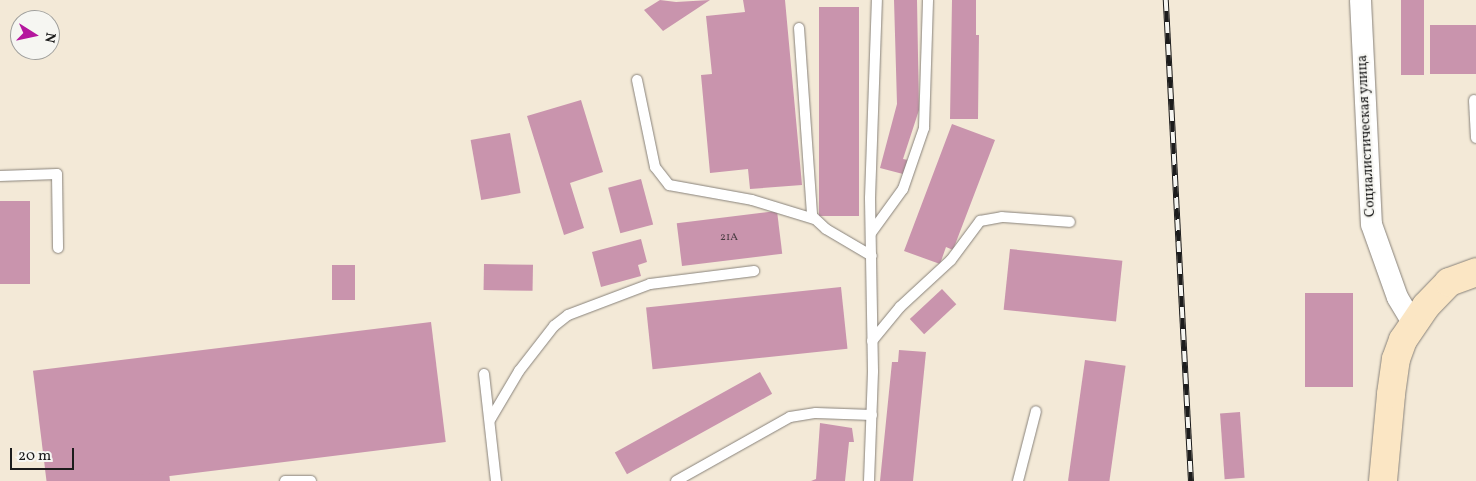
<!DOCTYPE html>
<meta charset="utf-8">
<style>
body{margin:0}
#map{position:relative;width:1476px;height:481px;overflow:hidden;background:#f3e9d7;font-family:Vollkorn,serif}
div>[style]{position:absolute}
[style*='--x']{left:calc(var(--x)*1px);top:calc(var(--y)*1px);width:calc(var(--w)*1px);rotate:calc(var(--a)*1deg)}
.building>*{inset:0;background:#c994ad;transform-origin:0 0}
.roads{filter:drop-shadow(0 0 1px #88827a) drop-shadow(0 0 1px #88827a)}
.lane>*{height:10px;margin:-5px;padding:0 5px;transform-origin:5px;border-radius:5px;background:#fff}
.street>*{height:21px;margin:-10.5px;padding:0 10.5px;transform-origin:10.5px;border-radius:10.5px;background:#fff}
.secondary>*{height:28px;margin:-14px;padding:0 14px;transform-origin:14px;border-radius:14px;background:#fbe6c4}
.rail>*{height:5.5px;margin-top:-2.75px;transform-origin:0;background:repeating-linear-gradient(90deg,#f6f6f2 0 11px,#1c1c1c 0 22px);box-sizing:border-box;border-block:1px solid #1c1c1c}
span{translate:-50% -50%;white-space:nowrap;text-align:center;line-height:1.15;-webkit-text-stroke:4px #f6f6f2;paint-order:stroke}
.number-label{font-size:11px;color:#473a40}
.number-label span{-webkit-text-stroke-width:0}
.street-label{font-size:14px;color:#1c1c1c}
.north{position:absolute;left:10px;top:10px;width:50px;height:50px;box-sizing:border-box;background:#f6f6f2;border:1px solid #9f9f9c;border-radius:50%;rotate:100deg;font-size:14px;font-weight:700;line-height:20px;text-align:center;color:#1c1c1c}
.north::after{content:'';display:block;margin:auto;width:18px;height:22px;background:#b5179e;clip-path:polygon(50% 0,100% 100%,50% 72%,0 100%)}
.scale{position:absolute;left:10px;top:448px;width:64px;height:22px;box-sizing:border-box;border:2px solid #1c1c1c;border-top:0;padding-left:6px;font-size:15px;line-height:18px;white-space:nowrap;color:#1c1c1c;-webkit-text-stroke:4px #f6f6f2;paint-order:stroke}
</style>
<div id="map">
<div class="building">
<i style="clip-path:polygon(660px 0,676px 2px,710px 0,663px 31px,644px 10px)"></i>
<i style="clip-path:polygon(743px 0,785px 0,802px 185px,750px 189px,748px 169px,710px 173px,701px 75px,712px 74px,706px 16px,745px 12px)"></i>
<i style="clip-path:polygon(894px 0,917px 0,919px 110px,903px 159px,908px 160px,903px 174px,880px 168px,897px 104px)"></i>
<i style="clip-path:polygon(952px 0,976px 0,976px 35px,979px 35px,978px 119px,950px 119px)"></i>
<i style="left:1401px;top:0;width:23px;height:75px"></i>
<i style="left:819px;top:7px;width:40px;height:209px"></i>
<i style="left:1476px;top:25px;width:49px;height:46px;rotate:90deg"></i>
<i style="clip-path:polygon(581px 100px,603px 172px,570px 183px,584px 228px,564px 235px,527px 116px)"></i>
<i style="clip-path:polygon(952px 124px,995px 140px,953px 250px,946px 247px,940px 264px,904px 251px)"></i>
<i style="left:510px;top:133px;width:61px;height:40px;rotate:80deg"></i>
<i style="left:641px;top:179px;width:47px;height:34px;rotate:75deg"></i>
<i style="left:0;top:201px;width:30px;height:83px"></i>
<i style="left:777px;top:211px;width:43px;height:101px;rotate:83deg"></i>
<i style="clip-path:polygon(641px 239px,647px 262px,638px 265px,641px 276px,601px 287px,592px 252px)"></i>
<i style="left:1010px;top:249px;width:113px;height:61px;rotate:6deg"></i>
<i style="left:484px;top:264px;width:49px;height:26px;rotate:1deg"></i>
<i style="left:332px;top:265px;width:23px;height:35px"></i>
<i style="left:841px;top:287px;width:62px;height:196px;rotate:84deg"></i>
<i style="left:942px;top:289px;width:21px;height:44px;rotate:47deg"></i>
<i style="left:1305px;top:293px;width:48px;height:94px"></i>
<i style="left:431px;top:322px;width:121px;height:401px;rotate:83deg"></i>
<i style="clip-path:polygon(899px 350px,926px 352px,913px 481px,880px 481px,892px 362px,898px 362px)"></i>
<i style="left:1085px;top:360px;width:41px;height:122px;rotate:8deg"></i>
<i style="left:760px;top:372px;width:25px;height:166px;rotate:61deg"></i>
<i style="left:1240px;top:412px;width:66px;height:20px;rotate:86deg"></i>
<i style="clip-path:polygon(820px 423px,852px 428px,854px 442px,849px 442px,845px 481px,811px 481px,816px 479px)"></i>
<i style="clip-path:polygon(169px 473px,170px 481px,129px 481px,129px 475px)"></i>
</div>
<div class="roads">
<div class="lane">
<i style="--x:799;--y:28;--w:188;--a:86"></i>
<i style="--x:812;--y:216;--w:19;--a:43"></i>
<i style="--x:826;--y:229;--w:53;--a:30.4"></i>
<i style="--x:637;--y:80;--w:89;--a:78.3"></i>
<i style="--x:655;--y:167;--w:23;--a:52"></i>
<i style="--x:669;--y:185;--w:84;--a:10.2"></i>
<i style="--x:752;--y:200;--w:65;--a:17"></i>
<i style="--x:1474;--y:100;--w:38;--a:87"></i>
<i style="--x:0;--y:176;--w:57;--a:-2"></i>
<i style="--x:57;--y:174;--w:74;--a:89.2"></i>
<i style="--x:871;--y:233;--w:54;--a:-54"></i>
<i style="--x:903;--y:189;--w:65;--a:-71"></i>
<i style="--x:924;--y:128;--w:128;--a:-88.2"></i>
<i style="--x:872;--y:341;--w:44;--a:-50.5"></i>
<i style="--x:900;--y:307;--w:69;--a:-42.7"></i>
<i style="--x:951;--y:260;--w:49;--a:-53.4"></i>
<i style="--x:980;--y:221;--w:22;--a:-10"></i>
<i style="--x:1002;--y:217;--w:68;--a:4.2"></i>
<i style="--x:484;--y:374;--w:108;--a:83.6"></i>
<i style="--x:490;--y:420;--w:57;--a:-59.4"></i>
<i style="--x:519;--y:371;--w:57;--a:-52.1"></i>
<i style="--x:554;--y:326;--w:18;--a:-38"></i>
<i style="--x:568;--y:315;--w:88;--a:-20.7"></i>
<i style="--x:650;--y:284;--w:105;--a:-7.1"></i>
<i style="--x:285;--y:481;--w:26;--a:0"></i>
<i style="--x:676;--y:481;--w:131;--a:-29.3"></i>
<i style="--x:790;--y:417;--w:26;--a:-9"></i>
<i style="--x:816;--y:413;--w:56;--a:2"></i>
<i style="--x:869;--y:481;--w:110;--a:-87.9"></i>
<i style="--x:873;--y:371;--w:173;--a:-91"></i>
<i style="--x:870;--y:198;--w:198;--a:-88"></i>
<i style="--x:1018;--y:481;--w:72;--a:-75.6"></i>
</div>
<div class="street">
<i style="--x:1360;--y:0;--w:224;--a:87.2"></i>
<i style="--x:1371;--y:224;--w:77;--a:70.4"></i>
<i style="--x:1397;--y:297;--w:31;--a:59"></i>
</div>
<div class="secondary">
<i style="--x:1383;--y:481;--w:87;--a:-84.7"></i>
<i style="--x:1391;--y:394;--w:35;--a:-82"></i>
<i style="--x:1396;--y:359;--w:20;--a:-70"></i>
<i style="--x:1403;--y:340;--w:41;--a:-55.9"></i>
<i style="--x:1426;--y:306;--w:33;--a:-46"></i>
<i style="--x:1449;--y:282;--w:29;--a:-20"></i>
</div>
</div>
<div class="rail">
<i style="--x:1166;--y:0;--w:482;--a:87"></i>
</div>
<div class="number-label">
<span style="left:729px;top:238px">21А</span>
</div>
<div class="street-label">
<span style="left:1367px;top:136px;rotate:-93deg">Социалистическая улица</span>
</div>
<div class="north">N</div>
<div class="scale">20 m</div>
</div>
